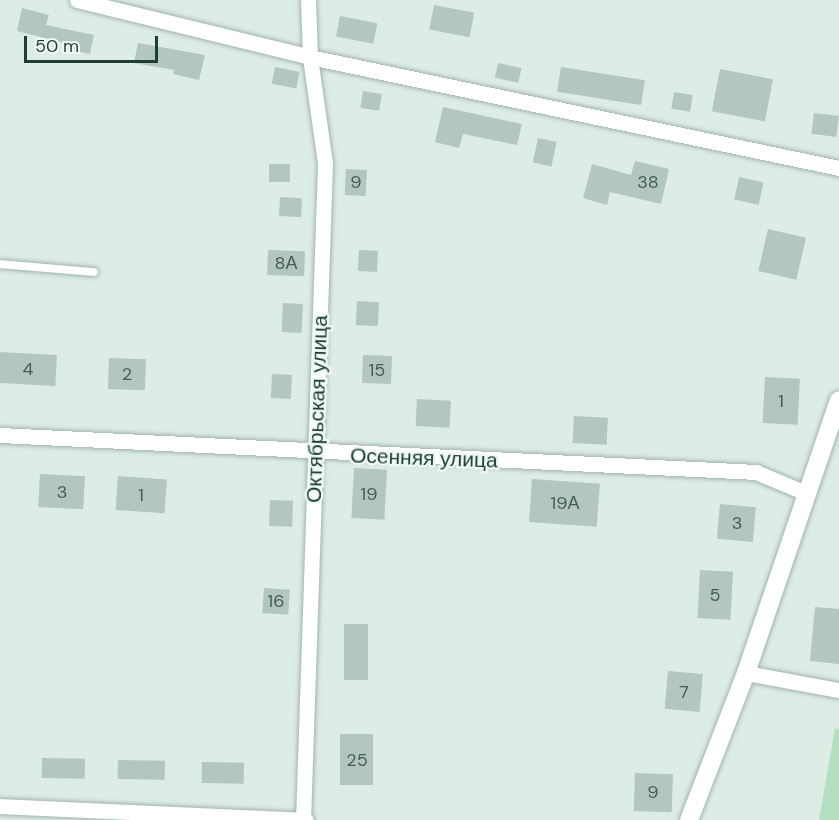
<!DOCTYPE html>
<meta charset="utf-8">
<style>
body{margin:0}
#map{position:relative;width:839px;height:820px;overflow:hidden;background:#deece6;font-family:"DM Sans",sans-serif}
div>[style]{position:absolute}
[style*='--x']{left:calc(var(--x)*1px);top:calc(var(--y)*1px);width:calc(var(--w)*1px);rotate:calc(var(--a)*1deg)}
.green>*{inset:0;background:#b4dfc1}
.building>*{inset:0;background:#b3c6bf;transform-origin:0 0}
.roads{filter:drop-shadow(0 0 2px #a1b4ae) drop-shadow(0 0 2px #a1b4ae)}
.service>*{height:8px;margin:-4px;padding:0 4px;transform-origin:4px;border-radius:4px;background:#fff}
.minor>*{height:15px;margin:-7.5px;padding:0 7.5px;transform-origin:7.5px;border-radius:7.5px;background:#fff}
.tertiary>*{height:18px;margin:-9px;padding:0 9px;transform-origin:9px;border-radius:9px;background:#fff}
span{translate:-50% -50%;white-space:nowrap;text-align:center;line-height:1.15;-webkit-text-stroke:5px #eff8f4;paint-order:stroke}
.number-label{font-size:18px;color:#435f58}
.number-label span{-webkit-text-stroke-width:0}
.street-label{font-size:21px;color:#1e3d36}
.scale{position:absolute;left:24px;top:36px;width:134px;height:27px;box-sizing:border-box;border:3px solid #1e3d36;border-top:0;padding-left:8px;font-size:18px;line-height:21px;white-space:nowrap;color:#1e3d36;-webkit-text-stroke:4px #eff8f4;paint-order:stroke}
</style>
<div id="map">
<div class="green">
<i style="clip-path:polygon(835px 728px,839px 729px,839px 820px,819px 820px)"></i>
</div>
<div class="building">
<i style="left:434px;top:5px;width:41px;height:25px;rotate:11deg"></i>
<i style="clip-path:polygon(22px 8px,49px 15px,46px 25px,94px 35px,90px 54px,67px 49px,68px 44px,17px 31px)"></i>
<i style="left:340px;top:16px;width:38px;height:21px;rotate:11deg"></i>
<i style="clip-path:polygon(138px 43px,205px 55px,199px 80px,173px 74px,174px 70px,134px 63px)"></i>
<i style="left:498px;top:63px;width:24px;height:15px;rotate:12deg"></i>
<i style="left:275px;top:67px;width:25px;height:17px;rotate:11deg"></i>
<i style="left:561px;top:67px;width:85px;height:25px;rotate:9deg"></i>
<i style="left:720px;top:69px;width:54px;height:43px;rotate:11deg"></i>
<i style="left:363px;top:91px;width:19px;height:17px;rotate:9deg"></i>
<i style="left:674px;top:92px;width:19px;height:17px;rotate:9deg"></i>
<i style="clip-path:polygon(443px 107px,522px 124px,517px 145px,463px 134px,459px 148px,435px 142px)"></i>
<i style="left:814px;top:113px;width:25px;height:21px;rotate:7deg"></i>
<i style="left:538px;top:138px;width:19px;height:25px;rotate:12deg"></i>
<i style="clip-path:polygon(635px 161px,669px 169px,661px 204px,610px 192px,607px 205px,583px 198px,592px 164px,631px 175px)"></i>
<i style="left:269px;top:164px;width:21px;height:18px"></i>
<i style="left:346px;top:169px;width:21px;height:26px;rotate:3deg"></i>
<i style="left:739px;top:177px;width:25px;height:23px;rotate:12deg"></i>
<i style="left:280px;top:197px;width:22px;height:19px;rotate:3deg"></i>
<i style="left:768px;top:229px;width:39px;height:43px;rotate:13deg"></i>
<i style="left:268px;top:250px;width:37px;height:25px;rotate:2deg"></i>
<i style="left:359px;top:250px;width:19px;height:21px;rotate:3deg"></i>
<i style="left:357px;top:301px;width:22px;height:24px;rotate:3deg"></i>
<i style="left:283px;top:303px;width:20px;height:29px;rotate:3deg"></i>
<i style="left:0;top:352px;width:57px;height:31px;rotate:3deg"></i>
<i style="left:363px;top:355px;width:29px;height:28px;rotate:2deg"></i>
<i style="left:109px;top:358px;width:37px;height:31px;rotate:2deg"></i>
<i style="left:272px;top:374px;width:20px;height:24px;rotate:3deg"></i>
<i style="left:765px;top:377px;width:35px;height:46px;rotate:3deg"></i>
<i style="left:417px;top:399px;width:34px;height:27px;rotate:3deg"></i>
<i style="left:574px;top:416px;width:34px;height:27px;rotate:3deg"></i>
<i style="left:354px;top:468px;width:33px;height:50px;rotate:3deg"></i>
<i style="left:40px;top:474px;width:45px;height:33px;rotate:3deg"></i>
<i style="left:118px;top:476px;width:49px;height:34px;rotate:4deg"></i>
<i style="left:532px;top:479px;width:68px;height:43px;rotate:4deg"></i>
<i style="left:270px;top:500px;width:23px;height:26px;rotate:2deg"></i>
<i style="left:720px;top:504px;width:36px;height:35px;rotate:5deg"></i>
<i style="left:700px;top:570px;width:33px;height:48px;rotate:3deg"></i>
<i style="left:264px;top:588px;width:26px;height:25px;rotate:4deg"></i>
<i style="clip-path:polygon(815px 607px,839px 609px,839px 664px,810px 661px)"></i>
<i style="left:344px;top:624px;width:24px;height:56px"></i>
<i style="left:668px;top:671px;width:35px;height:38px;rotate:5deg"></i>
<i style="left:340px;top:734px;width:33px;height:51px"></i>
<i style="left:42px;top:758px;width:43px;height:20px;rotate:1deg"></i>
<i style="left:118px;top:760px;width:47px;height:19px;rotate:1deg"></i>
<i style="left:202px;top:762px;width:42px;height:21px;rotate:1deg"></i>
<i style="left:635px;top:773px;width:38px;height:38px;rotate:2deg"></i>
</div>
<div class="roads">
<div class="service">
<i style="--x:0;--y:264;--w:94;--a:4.9"></i>
</div>
<div class="minor">
<i style="--x:77;--y:0;--w:240;--a:13.7"></i>
<i style="--x:310;--y:57;--w:541;--a:11.85"></i>
<i style="--x:0;--y:435;--w:757;--a:2.8"></i>
<i style="--x:756;--y:472;--w:56;--a:22.9"></i>
<i style="--x:746;--y:673;--w:95;--a:10.4"></i>
<i style="--x:0;--y:806;--w:306;--a:2.6"></i>
<i style="--x:303;--y:820;--w:657;--a:-88.08"></i>
<i style="--x:325;--y:163;--w:107;--a:-98.1"></i>
<i style="--x:310;--y:57;--w:57;--a:-92"></i>
</div>
<div class="tertiary">
<i style="--x:689;--y:820;--w:158;--a:-68.8"></i>
<i style="--x:746;--y:673;--w:288;--a:-71.2"></i>
</div>
</div>
<div class="number-label">
<span style="left:356px;top:182px">9</span>
<span style="left:648px;top:182px">38</span>
<span style="left:286px;top:263px">8А</span>
<span style="left:28px;top:369px">4</span>
<span style="left:377px;top:370px">15</span>
<span style="left:127px;top:374px">2</span>
<span style="left:781px;top:401px">1</span>
<span style="left:62px;top:492px">3</span>
<span style="left:369px;top:494px">19</span>
<span style="left:141px;top:495px">1</span>
<span style="left:565px;top:503px">19А</span>
<span style="left:737px;top:523px">3</span>
<span style="left:715px;top:595px">5</span>
<span style="left:276px;top:601px">16</span>
<span style="left:684px;top:692px">7</span>
<span style="left:357px;top:760px">25</span>
<span style="left:653px;top:792px">9</span>
</div>
<div class="street-label">
<span style="left:317px;top:409px;rotate:-88deg">Октябрьская улица</span>
<span style="left:424px;top:458px;rotate:2deg">Осенняя улица</span>
</div>
<div class="scale">50 m</div>
</div>
